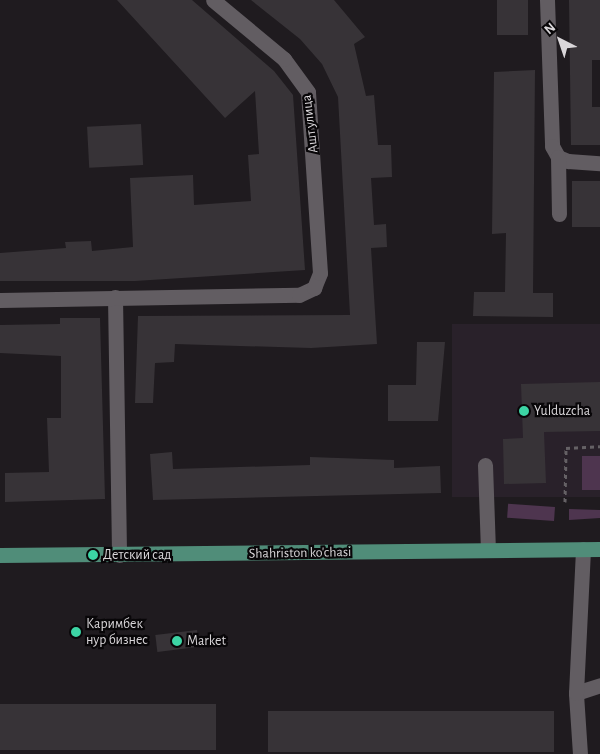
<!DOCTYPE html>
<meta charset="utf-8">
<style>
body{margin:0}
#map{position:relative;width:600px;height:754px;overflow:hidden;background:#1f1b1f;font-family:"Alegreya Sans",sans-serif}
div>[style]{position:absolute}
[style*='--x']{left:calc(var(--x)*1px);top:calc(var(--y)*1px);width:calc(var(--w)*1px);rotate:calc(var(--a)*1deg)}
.built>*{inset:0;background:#29212a;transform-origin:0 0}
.green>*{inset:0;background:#4e354f;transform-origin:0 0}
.building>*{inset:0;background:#373337;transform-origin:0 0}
.path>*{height:3px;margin-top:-1.5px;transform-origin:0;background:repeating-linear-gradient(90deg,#656165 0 4px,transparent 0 8px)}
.minor>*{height:15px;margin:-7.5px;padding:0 7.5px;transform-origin:7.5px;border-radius:7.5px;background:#625d62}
.major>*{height:15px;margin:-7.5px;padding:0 7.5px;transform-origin:7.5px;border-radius:7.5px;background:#508d79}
.dots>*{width:14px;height:14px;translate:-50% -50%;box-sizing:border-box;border:2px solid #080608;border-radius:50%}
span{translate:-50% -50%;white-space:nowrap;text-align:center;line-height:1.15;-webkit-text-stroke:4.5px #080608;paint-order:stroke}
.street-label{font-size:14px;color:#d9d6d9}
.poi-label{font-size:14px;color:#d9d6d9}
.left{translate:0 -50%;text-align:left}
.north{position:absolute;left:535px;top:15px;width:50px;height:50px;-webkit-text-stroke:4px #080608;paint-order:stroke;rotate:319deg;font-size:14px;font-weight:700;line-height:20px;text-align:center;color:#d9d6d9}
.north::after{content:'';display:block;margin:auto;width:18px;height:22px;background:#d9d6d9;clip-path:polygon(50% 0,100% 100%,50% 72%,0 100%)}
</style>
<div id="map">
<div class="built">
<i style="left:600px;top:324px;width:173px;height:148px;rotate:90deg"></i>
</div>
<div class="green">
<i style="left:600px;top:456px;width:34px;height:18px;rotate:90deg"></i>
<i style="left:555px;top:507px;width:14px;height:47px;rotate:94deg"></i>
<i style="clip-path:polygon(569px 509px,600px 510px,600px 518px,569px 520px)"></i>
</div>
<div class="building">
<i style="clip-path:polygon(117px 0,192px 0,274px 71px,293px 95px,305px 270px,135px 281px,0 281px,0 253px,66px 248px,65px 242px,91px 241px,92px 251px,133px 247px,130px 178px,193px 175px,194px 205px,251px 201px,248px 155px,259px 154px,255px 91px,225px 118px)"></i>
<i style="clip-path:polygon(251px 0,334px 0,365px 37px,354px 44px,366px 96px,374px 95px,378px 145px,391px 145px,392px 177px,371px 178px,374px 225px,386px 224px,387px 247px,371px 248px,377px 344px,311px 348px,175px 344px,174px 362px,155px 363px,153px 403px,135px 403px,138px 316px,350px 315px,338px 97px,322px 64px,300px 39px)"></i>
<i style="left:497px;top:0;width:31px;height:35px"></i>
<i style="clip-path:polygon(569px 0,600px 0,600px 60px,592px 60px,592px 107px,600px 107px,600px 145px,571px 145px)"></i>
<i style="clip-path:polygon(535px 70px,533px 293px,553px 293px,553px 317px,473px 316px,474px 292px,505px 292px,506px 233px,492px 234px,494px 72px)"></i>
<i style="left:141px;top:124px;width:41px;height:54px;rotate:87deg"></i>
<i style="left:572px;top:181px;width:28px;height:46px"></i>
<i style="clip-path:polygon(60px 318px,100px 318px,105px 499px,5px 502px,5px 473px,49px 472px,47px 418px,61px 418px,61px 356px,0 353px,0 325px,60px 324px)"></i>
<i style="clip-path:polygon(417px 342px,445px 342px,438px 421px,388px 421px,388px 385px,416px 385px)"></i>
<i style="clip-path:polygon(600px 382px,600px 431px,544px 432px,546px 483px,504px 484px,503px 439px,523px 438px,521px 384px)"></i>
<i style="clip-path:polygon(172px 452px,173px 469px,310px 465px,310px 457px,394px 460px,394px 468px,440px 466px,441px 493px,153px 500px,150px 454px)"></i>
<i style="left:197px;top:630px;width:17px;height:42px;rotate:83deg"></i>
<i style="left:0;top:704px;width:216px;height:46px"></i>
<i style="left:554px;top:711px;width:41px;height:286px;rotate:90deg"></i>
</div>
<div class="path">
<i style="--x:565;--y:502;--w:54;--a:-88.9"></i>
<i style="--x:566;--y:448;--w:34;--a:-3"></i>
</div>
<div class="minor">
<i style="--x:547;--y:0;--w:146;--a:88"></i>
<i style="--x:552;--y:146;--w:13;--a:61"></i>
<i style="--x:558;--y:157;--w:11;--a:22"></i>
<i style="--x:568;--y:161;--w:32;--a:4"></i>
<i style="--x:558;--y:157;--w:57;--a:89"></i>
<i style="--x:115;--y:297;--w:258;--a:89.1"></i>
<i style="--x:0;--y:300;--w:299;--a:-1"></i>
<i style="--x:299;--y:295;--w:17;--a:-25"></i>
<i style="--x:314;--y:288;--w:16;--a:-68"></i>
<i style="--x:320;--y:273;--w:181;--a:-93.8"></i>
<i style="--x:308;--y:92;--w:41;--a:-126"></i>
<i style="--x:284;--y:59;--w:92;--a:-140.3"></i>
<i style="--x:485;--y:465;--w:85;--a:88"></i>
<i style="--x:576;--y:693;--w:25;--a:-18"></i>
<i style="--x:580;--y:754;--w:61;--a:-93.8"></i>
<i style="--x:576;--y:693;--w:144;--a:-87.2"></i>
</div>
<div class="major">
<i style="--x:0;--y:555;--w:600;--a:-0.57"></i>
</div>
<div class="dots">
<i style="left:524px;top:411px;background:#3cd4a4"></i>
<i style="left:93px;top:555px;background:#3cd4a4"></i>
<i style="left:76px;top:632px;background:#3cd4a4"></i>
<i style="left:177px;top:641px;background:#3cd4a4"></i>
</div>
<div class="street-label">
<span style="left:310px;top:124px;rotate:-97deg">Ашт улица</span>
<span style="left:300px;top:553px;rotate:-1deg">Shahriston ko'chasi</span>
</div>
<div class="poi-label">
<span class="left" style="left:534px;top:411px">Yulduzcha</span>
<span class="left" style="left:103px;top:555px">Детский сад</span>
<span class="left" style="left:86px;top:632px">Каримбек<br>нур бизнес</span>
<span class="left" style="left:187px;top:641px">Market</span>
</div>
<div class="north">N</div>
</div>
